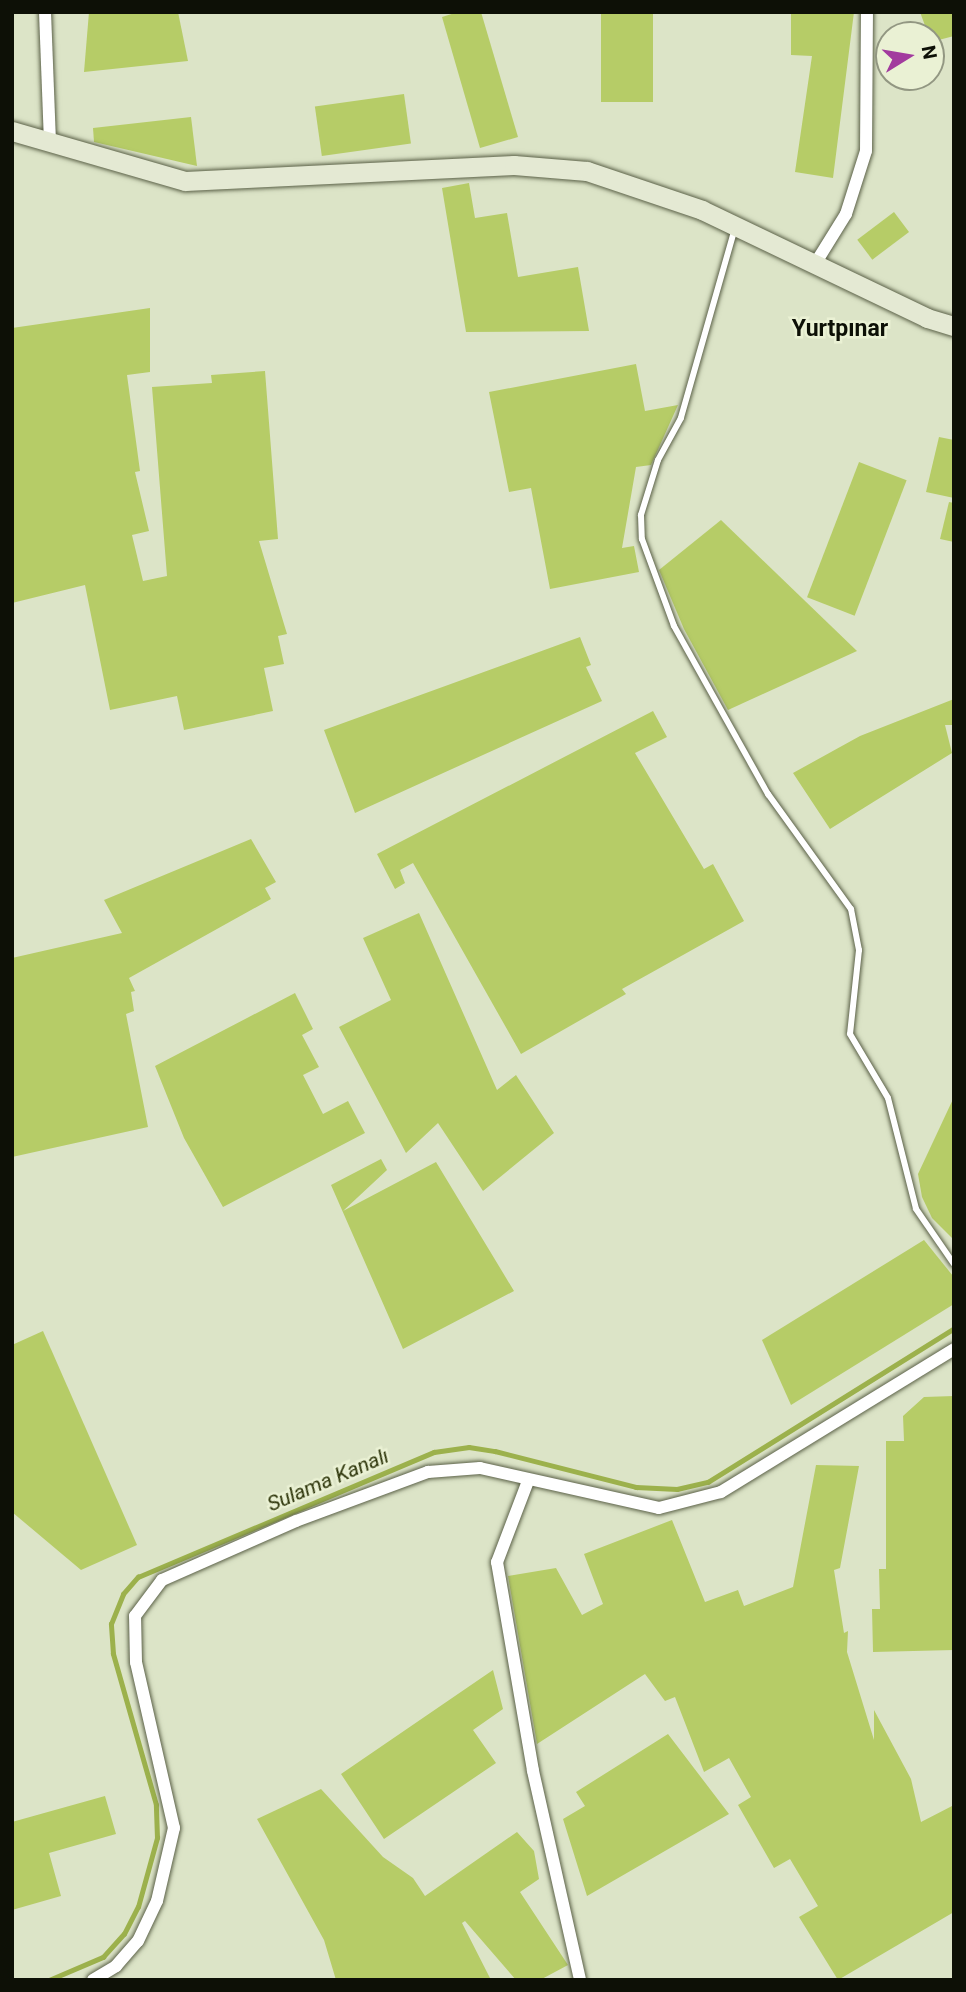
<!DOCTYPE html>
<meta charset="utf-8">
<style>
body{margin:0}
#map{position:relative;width:966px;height:1992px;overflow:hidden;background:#dce4c7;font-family:Roboto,sans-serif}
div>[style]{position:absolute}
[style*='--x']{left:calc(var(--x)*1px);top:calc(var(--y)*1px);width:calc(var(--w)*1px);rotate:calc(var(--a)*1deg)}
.stream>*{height:4.5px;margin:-2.25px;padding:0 2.25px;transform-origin:2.25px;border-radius:2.25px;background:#9cb14c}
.building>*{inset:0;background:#b6cc67;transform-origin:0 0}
.roads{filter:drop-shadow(0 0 2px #5b6148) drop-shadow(0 0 2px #5b6148)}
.lane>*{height:6px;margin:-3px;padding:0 3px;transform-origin:3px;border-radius:3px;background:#fff}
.street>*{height:12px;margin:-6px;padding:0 6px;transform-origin:6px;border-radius:6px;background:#fff}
.secondary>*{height:19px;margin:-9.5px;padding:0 9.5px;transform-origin:9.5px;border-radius:9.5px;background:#e4e9d3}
span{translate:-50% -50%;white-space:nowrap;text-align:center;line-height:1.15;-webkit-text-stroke:5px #eaf1d4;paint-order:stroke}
.water-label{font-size:21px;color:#2e360b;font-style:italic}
.quarter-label{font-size:23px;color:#0d1006;font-weight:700}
.frame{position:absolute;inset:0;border:14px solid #0d1006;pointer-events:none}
.north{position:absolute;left:875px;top:21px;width:70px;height:70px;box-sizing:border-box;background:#eaf1d4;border:2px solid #929782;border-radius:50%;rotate:79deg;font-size:19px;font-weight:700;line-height:28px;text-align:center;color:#0d1006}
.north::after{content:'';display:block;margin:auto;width:24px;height:32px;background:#a23b9e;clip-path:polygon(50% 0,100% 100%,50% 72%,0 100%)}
</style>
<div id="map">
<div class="stream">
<i style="--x:49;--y:1980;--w:59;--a:-23.1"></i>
<i style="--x:103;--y:1957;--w:31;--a:-48"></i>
<i style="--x:124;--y:1934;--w:30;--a:-63"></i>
<i style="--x:138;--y:1907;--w:72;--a:-74.6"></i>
<i style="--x:157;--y:1838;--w:33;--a:-92"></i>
<i style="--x:156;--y:1805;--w:157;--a:-105.9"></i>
<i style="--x:113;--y:1654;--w:30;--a:-94"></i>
<i style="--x:111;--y:1624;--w:32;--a:-68"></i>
<i style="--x:123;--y:1594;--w:23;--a:-49"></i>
<i style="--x:138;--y:1577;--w:321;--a:-22.9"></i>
<i style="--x:434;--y:1452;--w:35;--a:-8"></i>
<i style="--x:469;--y:1447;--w:26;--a:9"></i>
<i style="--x:495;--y:1451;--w:146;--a:14.3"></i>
<i style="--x:636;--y:1487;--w:41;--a:2.8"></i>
<i style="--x:677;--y:1489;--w:32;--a:-13"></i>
<i style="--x:708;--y:1482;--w:290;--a:-32"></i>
</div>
<div class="building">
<i style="clip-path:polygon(89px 12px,178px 12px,188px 61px,84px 72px)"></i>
<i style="clip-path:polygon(458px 12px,481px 12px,518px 137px,480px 148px,442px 17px)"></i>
<i style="left:601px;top:12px;width:52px;height:90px"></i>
<i style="clip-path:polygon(791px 12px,854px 12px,833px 178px,795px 172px,812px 56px,791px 55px)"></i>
<i style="clip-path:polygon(920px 12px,954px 12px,954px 36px,931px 42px)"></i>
<i style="left:404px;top:94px;width:50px;height:90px;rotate:82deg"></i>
<i style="clip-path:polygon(191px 117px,197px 166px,94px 142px,93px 128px)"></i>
<i style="clip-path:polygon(469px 183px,475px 218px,507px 213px,518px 277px,578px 267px,589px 331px,466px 332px,442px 188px)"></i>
<i style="left:894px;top:212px;width:25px;height:46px;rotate:53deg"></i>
<i style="clip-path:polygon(150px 308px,150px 372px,127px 375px,140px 471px,135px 472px,149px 531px,132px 535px,143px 581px,167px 576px,152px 387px,212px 383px,211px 375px,265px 371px,278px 539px,259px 541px,287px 634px,278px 636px,284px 664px,264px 668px,273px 711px,184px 730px,177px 696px,110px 710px,85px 585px,12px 603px,12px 328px)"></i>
<i style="clip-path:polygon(636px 364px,645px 411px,678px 405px,651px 465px,636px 467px,622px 548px,634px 546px,639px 572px,550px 589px,531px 488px,509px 492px,489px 392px)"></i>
<i style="clip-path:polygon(939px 437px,954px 440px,954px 498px,926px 492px)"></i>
<i style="left:859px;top:462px;width:51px;height:145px;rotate:21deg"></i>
<i style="clip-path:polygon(949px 502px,954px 503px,954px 542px,940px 539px)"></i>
<i style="clip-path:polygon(721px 520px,857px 651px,728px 710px,684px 629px,659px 570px)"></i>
<i style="clip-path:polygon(580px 637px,591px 665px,586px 667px,602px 701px,355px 813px,324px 730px)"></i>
<i style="clip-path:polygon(954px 699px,954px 725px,945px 725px,952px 753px,830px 829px,793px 773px,860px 736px)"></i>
<i style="clip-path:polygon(653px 711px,667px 737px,635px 753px,704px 869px,713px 864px,744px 921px,622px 989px,626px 994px,521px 1054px,413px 863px,400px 870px,405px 883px,395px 889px,377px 854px)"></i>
<i style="clip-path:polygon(251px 839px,276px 882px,265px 888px,271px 899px,129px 978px,135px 991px,131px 992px,134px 1011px,126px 1014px,148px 1127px,12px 1157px,12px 958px,122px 933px,104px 900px)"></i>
<i style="clip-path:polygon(419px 913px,497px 1090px,516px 1075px,554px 1133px,483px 1191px,438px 1123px,406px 1153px,339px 1027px,391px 1000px,363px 938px)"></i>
<i style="clip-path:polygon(295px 993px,313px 1029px,302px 1035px,319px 1067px,303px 1075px,323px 1114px,348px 1101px,365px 1133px,223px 1207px,184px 1138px,155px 1066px)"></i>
<i style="clip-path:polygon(954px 1097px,954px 1240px,932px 1218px,922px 1197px,918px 1174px)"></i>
<i style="clip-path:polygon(381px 1159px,387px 1170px,343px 1211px,436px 1162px,514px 1291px,403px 1349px,331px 1185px)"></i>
<i style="clip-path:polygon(924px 1240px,953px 1276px,954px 1304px,791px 1405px,762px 1340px)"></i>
<i style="clip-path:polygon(43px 1331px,137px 1545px,81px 1570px,12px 1512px,12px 1345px)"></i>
<i style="clip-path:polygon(954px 1396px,954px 1650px,873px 1652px,872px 1609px,880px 1609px,879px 1569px,886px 1569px,886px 1441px,904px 1441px,903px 1416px,924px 1397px)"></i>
<i style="clip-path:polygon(816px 1465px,859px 1466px,840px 1568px,834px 1570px,844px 1633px,848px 1631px,847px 1652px,874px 1740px,874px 1710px,911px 1779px,921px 1822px,954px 1805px,954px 1912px,838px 1980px,799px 1917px,818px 1906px,790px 1859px,774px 1868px,738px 1805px,751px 1797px,729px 1758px,704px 1772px,675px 1697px,665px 1701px,645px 1674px,537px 1744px,508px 1576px,556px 1568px,582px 1615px,603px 1604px,584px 1554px,672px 1520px,705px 1602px,738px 1590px,744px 1606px,793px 1587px)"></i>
<i style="clip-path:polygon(493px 1670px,503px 1709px,473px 1730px,496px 1763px,384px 1839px,341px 1774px)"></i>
<i style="clip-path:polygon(668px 1734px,729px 1814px,587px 1896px,563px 1819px,585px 1806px,576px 1792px)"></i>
<i style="clip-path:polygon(321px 1789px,383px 1857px,413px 1878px,425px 1896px,517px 1832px,534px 1851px,539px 1879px,520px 1892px,568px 1965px,540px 1980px,516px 1980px,465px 1921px,462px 1923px,491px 1980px,336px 1980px,324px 1940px,257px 1819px)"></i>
<i style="clip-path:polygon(105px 1796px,116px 1834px,49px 1853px,61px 1896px,12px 1910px,12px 1822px)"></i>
</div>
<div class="roads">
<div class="lane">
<i style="--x:735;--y:228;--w:198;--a:105.9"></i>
<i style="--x:681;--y:418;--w:48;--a:118.7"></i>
<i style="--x:658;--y:460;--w:58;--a:107.2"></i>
<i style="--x:641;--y:515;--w:24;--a:88"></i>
<i style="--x:642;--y:539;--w:93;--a:69.8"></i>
<i style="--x:674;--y:626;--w:193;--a:60.8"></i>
<i style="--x:768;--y:794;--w:142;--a:54.2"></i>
<i style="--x:851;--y:909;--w:42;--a:79"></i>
<i style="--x:859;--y:950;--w:84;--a:96.1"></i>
<i style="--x:850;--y:1034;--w:74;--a:59.3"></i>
<i style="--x:888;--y:1098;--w:114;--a:75.8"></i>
<i style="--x:916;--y:1209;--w:67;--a:55.4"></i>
</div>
<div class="street">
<i style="--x:45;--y:12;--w:130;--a:87.8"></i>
<i style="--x:815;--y:264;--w:59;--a:-58.2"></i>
<i style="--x:846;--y:214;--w:66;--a:-72.4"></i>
<i style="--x:866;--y:151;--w:139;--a:-89.6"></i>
<i style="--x:528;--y:1481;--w:87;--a:110.9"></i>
<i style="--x:497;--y:1562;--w:212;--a:80.2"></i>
<i style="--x:533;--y:1771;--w:214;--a:77.3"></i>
<i style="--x:93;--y:1980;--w:27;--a:-31"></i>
<i style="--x:116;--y:1966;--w:33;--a:-49"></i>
<i style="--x:138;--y:1941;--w:44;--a:-64.6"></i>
<i style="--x:157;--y:1901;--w:75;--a:-76.9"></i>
<i style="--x:174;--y:1828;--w:170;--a:-102.9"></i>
<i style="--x:136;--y:1662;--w:46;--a:-91.2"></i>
<i style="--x:135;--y:1616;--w:45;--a:-53.1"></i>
<i style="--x:162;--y:1580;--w:146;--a:-23.8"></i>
<i style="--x:296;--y:1521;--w:141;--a:-20.4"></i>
<i style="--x:428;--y:1472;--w:52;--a:-4.4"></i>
<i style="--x:480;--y:1468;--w:183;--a:12.6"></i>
<i style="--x:659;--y:1508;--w:64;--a:-14.5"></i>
<i style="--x:721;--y:1492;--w:273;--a:-31.5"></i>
</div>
<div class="secondary">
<i style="--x:12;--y:131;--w:180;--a:16.1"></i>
<i style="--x:185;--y:181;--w:329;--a:-2.8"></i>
<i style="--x:514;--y:165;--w:73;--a:4.7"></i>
<i style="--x:587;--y:171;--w:121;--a:18.7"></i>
<i style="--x:702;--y:210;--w:250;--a:25.6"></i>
<i style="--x:927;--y:318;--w:28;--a:17"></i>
</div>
</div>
<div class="water-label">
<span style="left:328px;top:1480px;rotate:-23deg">Sulama Kanalı</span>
</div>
<div class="quarter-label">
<span style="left:840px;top:329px">Yurtpınar</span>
</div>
<div class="frame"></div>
<div class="north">N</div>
</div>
